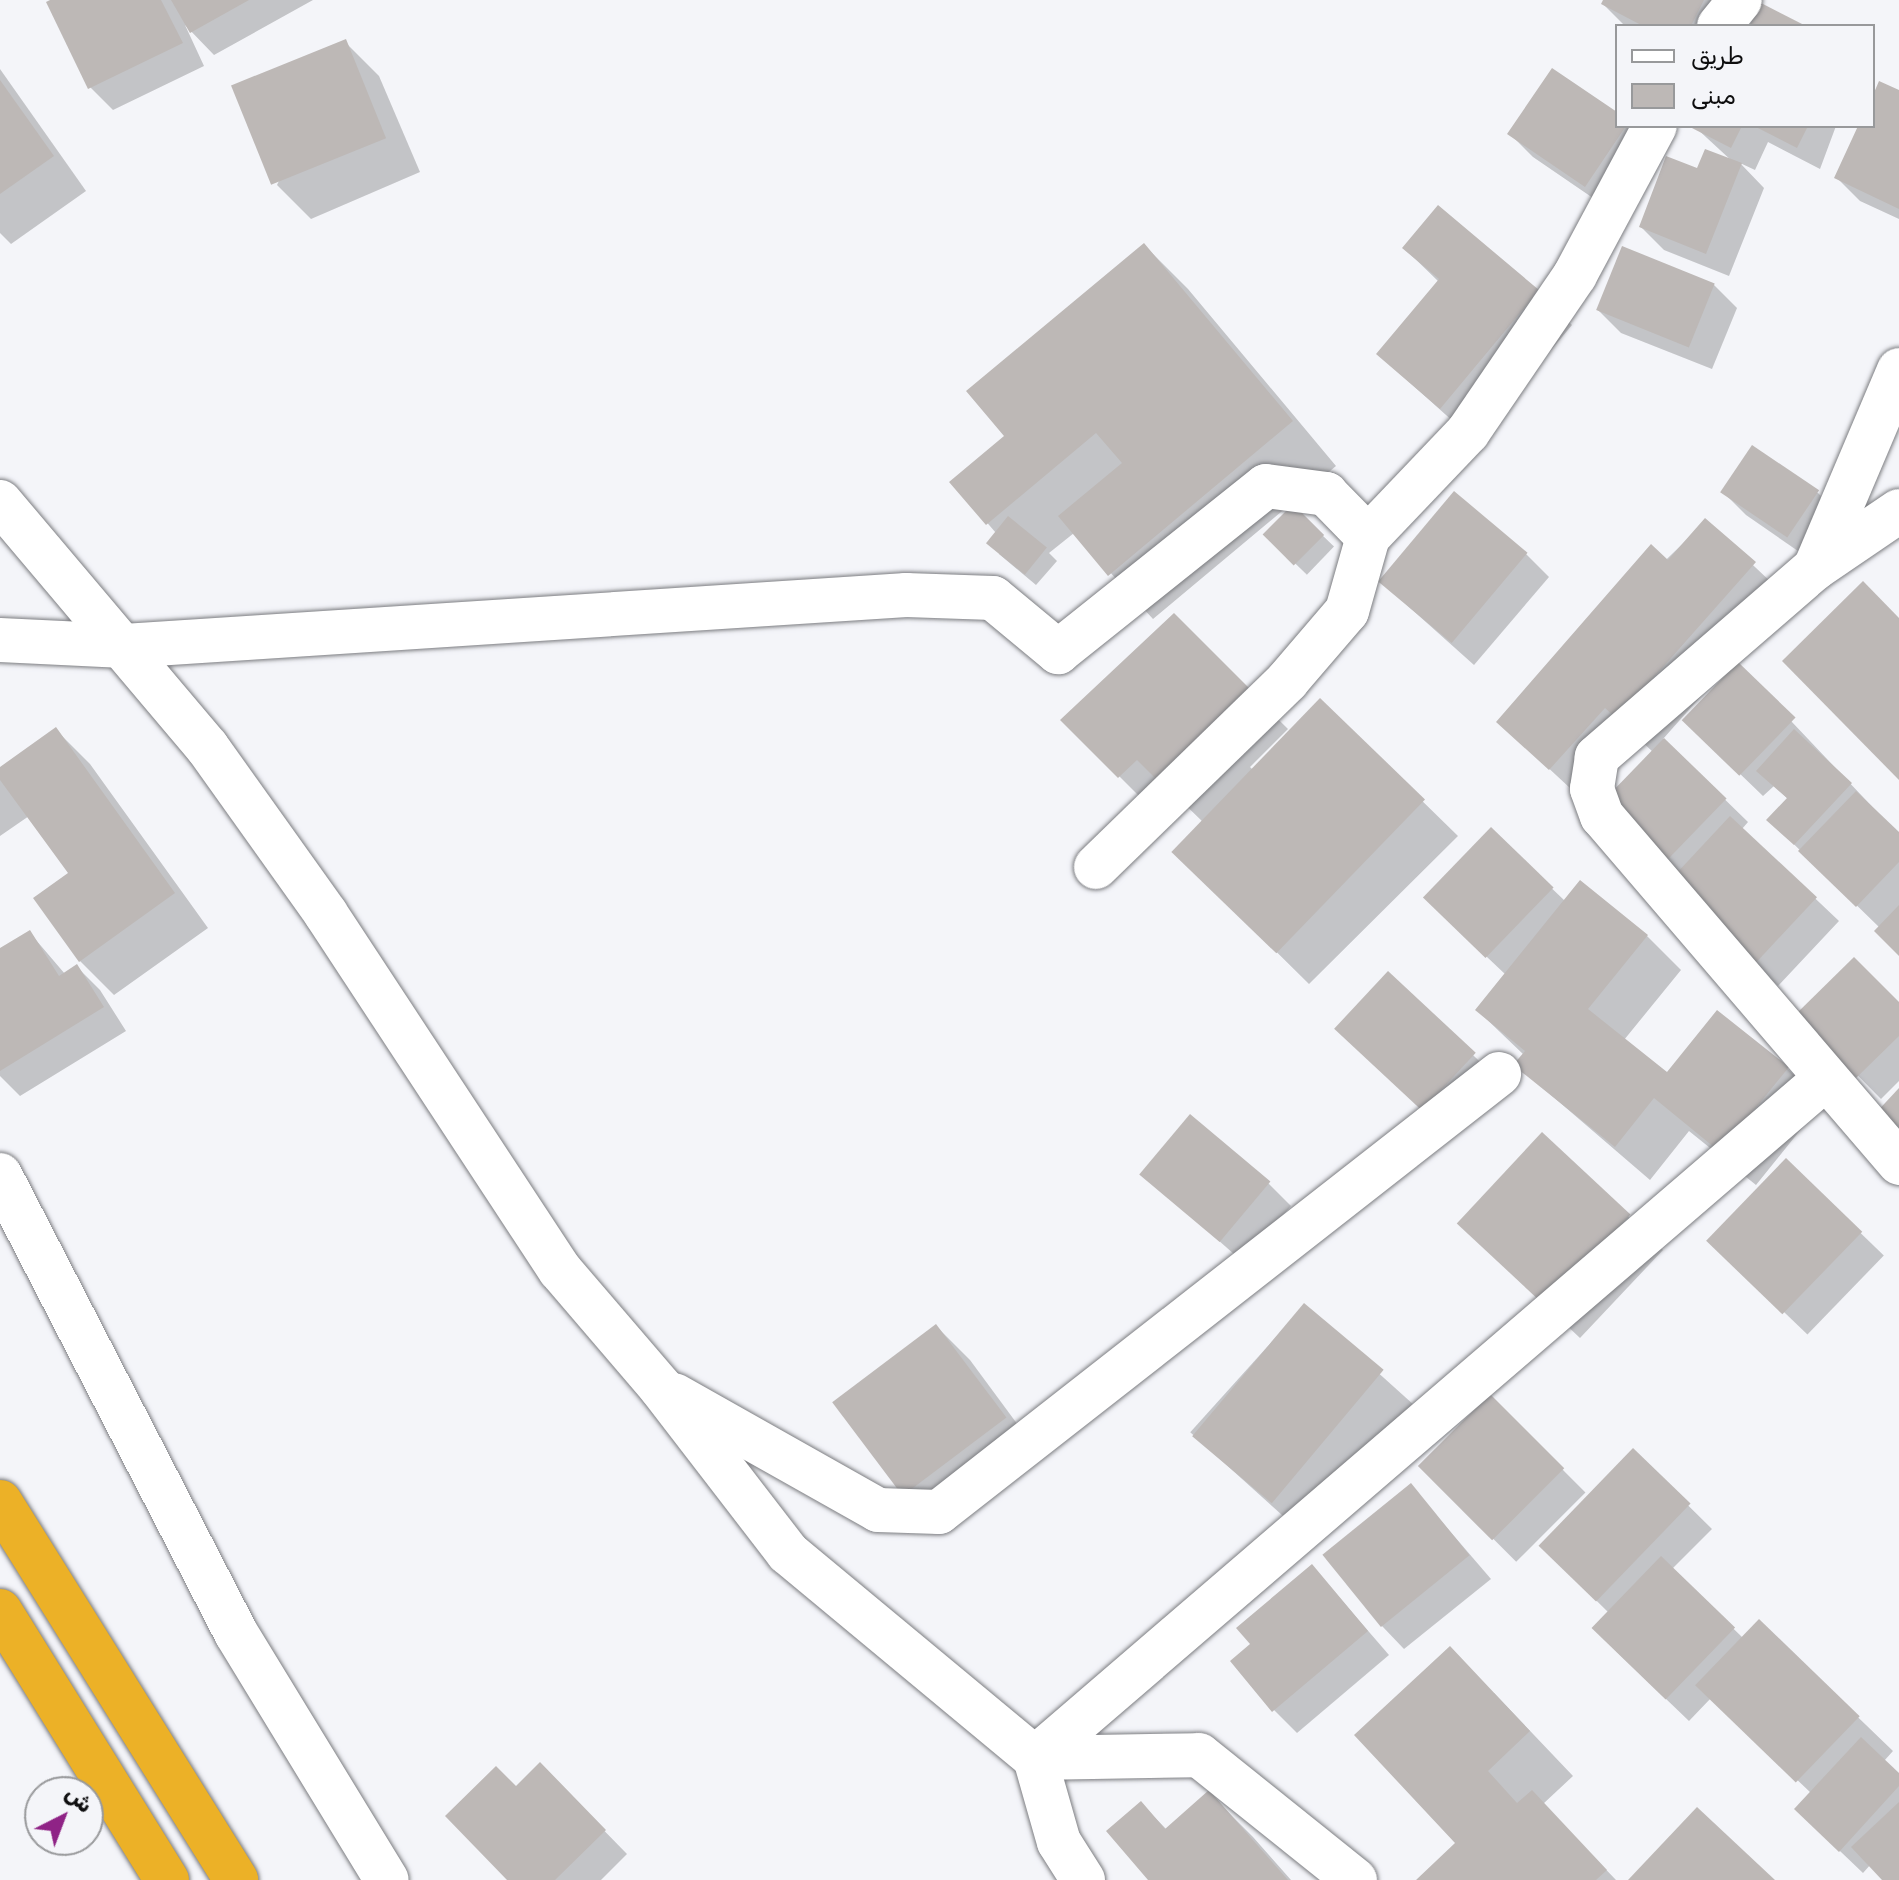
<!DOCTYPE html>
<meta charset="utf-8">
<style>
body{margin:0}
#map{position:relative;width:1899px;height:1880px;overflow:hidden;background:#f4f5f9;font-family:Rubik,"Noto Sans Arabic",sans-serif}
div>[style]{position:absolute}
[style*='--x']{left:calc(var(--x)*1px);top:calc(var(--y)*1px);width:calc(var(--w)*1px);rotate:calc(var(--a)*1deg)}
.shadow>*{inset:0;background:#0003;transform-origin:0 0}
.building>*{inset:0;background:#bdb8b6;transform-origin:0 0}
.roads{filter:drop-shadow(0 0 2px #7c7d81) drop-shadow(0 0 2px #7c7d81)}
.minor>*{height:44px;margin:-22px;padding:0 22px;transform-origin:22px;border-radius:22px;background:#fff}
.highway>*{height:44px;margin:-22px;padding:0 22px;transform-origin:22px;border-radius:22px;background:#ecb127}
span{translate:-50% -50%;white-space:nowrap;text-align:center;line-height:1.15;-webkit-text-stroke:6px #f4f5f9;paint-order:stroke}
.legend{position:absolute;left:1615px;top:24px;width:260px;height:104px;box-sizing:border-box;background:#f4f5f9;border:2px solid #98999b;margin:0;padding:10px 14px;list-style:none;font-size:24px;color:#0e0e0f}
.legend li{display:flex;align-items:center;gap:16px;height:40px}
.legend b{width:40px;border:2px solid #98999b}
.north{position:absolute;left:24px;top:1776px;width:80px;height:80px;box-sizing:border-box;background:#f4f5f9;border:2px solid #98999b;border-radius:50%;rotate:42deg;font-size:22px;font-weight:700;line-height:32px;text-align:center;color:#0e0e0f}
.north::after{content:'';display:block;margin:auto;width:28px;height:36px;background:#8f2386;clip-path:polygon(50% 0,100% 100%,50% 72%,0 100%)}
</style>
<div id="map">
<div class="shadow">
<i style="clip-path:polygon(54px 0,313px 0,214px 55px,185px 25px,204px 66px,113px 110px,90px 87px)"></i>
<i style="clip-path:polygon(1605px 0,1739px 0,1725px 26px,1625px 26px,1603px 4px)"></i>
<i style="clip-path:polygon(345px 42px,379px 76px,420px 172px,311px 219px,277px 185px)"></i>
<i style="clip-path:polygon(0 69px,86px 191px,11px 244px,0 233px)"></i>
<i style="clip-path:polygon(1899px 93px,1899px 219px,1860px 201px,1837px 178px,1861px 126px,1873px 126px,1873px 99px)"></i>
<i style="clip-path:polygon(1617px 114px,1617px 126px,1633px 126px,1609px 209px,1533px 157px,1510px 134px)"></i>
<i style="clip-path:polygon(1836px 126px,1820px 169px,1768px 142px,1755px 170px,1740px 163px,1764px 188px,1729px 276px,1664px 250px,1641px 227px,1698px 170px,1733px 162px,1694px 126px)"></i>
<i style="clip-path:polygon(1144px 245px,1188px 289px,1336px 466px,1153px 619px,1074px 533px,1049px 553px,1057px 561px,1036px 585px,999px 554px,996px 533px,952px 482px,1007px 436px)"></i>
<i style="clip-path:polygon(1404px 248px,1538px 291px,1572px 325px,1475px 441px,1378px 354px,1439px 282px)"></i>
<i style="clip-path:polygon(1714px 285px,1737px 308px,1712px 369px,1621px 333px,1598px 310px)"></i>
<i style="clip-path:polygon(1723px 492px,1818px 493px,1841px 516px,1811px 560px,1746px 515px)"></i>
<i style="left:1293px;top:507px;width:57px;height:39px;rotate:44deg"></i>
<i style="clip-path:polygon(1706px 521px,1788px 598px,1663px 739px,1748px 822px,1742px 829px,1839px 921px,1778px 986px,1692px 905px,1628px 825px,1653px 752px,1640px 740px,1585px 802px,1499px 722px)"></i>
<i style="clip-path:polygon(1526px 554px,1549px 577px,1474px 665px,1380px 581px)"></i>
<i style="clip-path:polygon(1174px 616px,1288px 729px,1250px 767px,1254px 771px,1320px 701px,1458px 836px,1309px 984px,1176px 853px,1204px 823px,1172px 792px,1154px 811px,1063px 720px)"></i>
<i style="clip-path:polygon(1738px 665px,1899px 835px,1899px 954px,1880px 928px,1769px 820px,1788px 799px,1774px 786px,1763px 796px,1708px 743px)"></i>
<i style="clip-path:polygon(56px 730px,90px 764px,208px 928px,114px 995px,80px 961px,36px 899px,71px 874px,29px 816px,0 836px,0 770px)"></i>
<i style="clip-path:polygon(1491px 830px,1565px 901px,1647px 936px,1681px 970px,1624px 1040px,1667px 1075px,1788px 1069px,1822px 1103px,1756px 1185px,1689px 1131px,1650px 1180px,1516px 1065px,1524px 1055px,1477px 1010px,1506px 975px,1449px 921px)"></i>
<i style="clip-path:polygon(30px 933px,65px 974px,77px 967px,100px 990px,126px 1031px,20px 1096px,0 1076px,0 951px)"></i>
<i style="clip-path:polygon(1388px 974px,1497px 1078px,1445px 1132px)"></i>
<i style="clip-path:polygon(1899px 1005px,1899px 1081px,1881px 1099px,1798px 1015px)"></i>
<i style="clip-path:polygon(1543px 1135px,1663px 1250px,1580px 1338px,1494px 1257px)"></i>
<i style="left:1786px;top:1161px;width:136px;height:110px;rotate:44deg"></i>
<i style="clip-path:polygon(1142px 1173px,1268px 1183px,1291px 1206px,1243px 1262px)"></i>
<i style="left:1304px;top:1306px;width:151px;height:170px;rotate:42deg"></i>
<i style="clip-path:polygon(936px 1326px,970px 1360px,1038px 1452px,936px 1528px,902px 1494px)"></i>
<i style="left:1490px;top:1397px;width:135px;height:98px;rotate:45deg"></i>
<i style="clip-path:polygon(1633px 1451px,1712px 1529px,1672px 1569px,1743px 1638px,1759px 1622px,1893px 1751px,1884px 1761px,1899px 1775px,1899px 1880px,1885px 1880px,1871px 1864px,1863px 1873px,1819px 1831px,1811px 1793px,1711px 1698px,1689px 1721px,1616px 1651px,1609px 1613px,1540px 1545px)"></i>
<i style="clip-path:polygon(1411px 1486px,1491px 1579px,1404px 1649px,1382px 1626px)"></i>
<i style="clip-path:polygon(1312px 1566px,1389px 1655px,1297px 1733px,1274px 1710px)"></i>
<i style="clip-path:polygon(1494px 1693px,1573px 1776px,1543px 1804px,1616px 1880px,1419px 1880px,1458px 1844px)"></i>
<i style="clip-path:polygon(540px 1765px,627px 1854px,601px 1880px,509px 1880px,516px 1789px)"></i>
<i style="clip-path:polygon(1209px 1793px,1253px 1837px,1291px 1880px,1151px 1880px,1141px 1803px,1167px 1830px)"></i>
</div>
<div class="building">
<i style="clip-path:polygon(50px 0,161px 0,183px 43px,88px 89px,46px 2px)"></i>
<i style="clip-path:polygon(171px 0,249px 0,190px 33px)"></i>
<i style="clip-path:polygon(1603px 0,1704px 0,1691px 26px,1643px 26px,1601px 4px)"></i>
<i style="clip-path:polygon(1761px 3px,1806px 26px,1749px 26px)"></i>
<i style="left:346px;top:39px;width:107px;height:124px;rotate:68deg"></i>
<i style="clip-path:polygon(1552px 68px,1617px 112px,1617px 126px,1626px 126px,1585px 187px,1507px 134px)"></i>
<i style="clip-path:polygon(0 80px,54px 156px,0 194px)"></i>
<i style="clip-path:polygon(1879px 81px,1899px 90px,1899px 209px,1834px 178px,1858px 126px,1873px 126px,1873px 95px)"></i>
<i style="clip-path:polygon(1688px 126px,1742px 126px,1731px 148px)"></i>
<i style="clip-path:polygon(1754px 126px,1808px 126px,1797px 148px)"></i>
<i style="clip-path:polygon(1705px 149px,1742px 163px,1706px 254px,1639px 227px,1666px 156px,1697px 168px)"></i>
<i style="clip-path:polygon(1438px 205px,1539px 290px,1440px 409px,1376px 354px,1439px 279px,1402px 248px)"></i>
<i style="clip-path:polygon(1144px 243px,1293px 421px,1108px 576px,1058px 516px,1122px 463px,1096px 433px,986px 525px,949px 482px,1004px 436px,966px 391px)"></i>
<i style="left:1622px;top:246px;width:100px;height:69px;rotate:22deg"></i>
<i style="left:1752px;top:445px;width:81px;height:57px;rotate:34deg"></i>
<i style="left:1454px;top:491px;width:96px;height:118px;rotate:40deg"></i>
<i style="left:1293px;top:504px;width:44px;height:43px;rotate:45deg"></i>
<i style="left:1008px;top:516px;width:50px;height:35px;rotate:39deg"></i>
<i style="clip-path:polygon(1705px 518px,1756px 562px,1617px 719px,1605px 708px,1549px 770px,1496px 722px,1651px 544px,1668px 560px)"></i>
<i style="clip-path:polygon(1863px 581px,1899px 618px,1899px 780px,1782px 661px)"></i>
<i style="clip-path:polygon(1174px 613px,1255px 694px,1166px 789px,1137px 760px,1118px 778px,1060px 720px)"></i>
<i style="left:1738px;top:662px;width:80px;height:81px;rotate:44deg"></i>
<i style="left:1320px;top:698px;width:146px;height:214px;rotate:44deg"></i>
<i style="clip-path:polygon(56px 727px,175px 893px,79px 962px,33px 898px,68px 873px,0 780px,0 767px)"></i>
<i style="clip-path:polygon(1794px 729px,1852px 783px,1794px 845px,1766px 820px,1787px 798px,1756px 771px)"></i>
<i style="left:1664px;top:738px;width:87px;height:89px;rotate:44deg"></i>
<i style="clip-path:polygon(1856px 791px,1899px 832px,1899px 862px,1856px 907px,1798px 851px)"></i>
<i style="left:1730px;top:816px;width:119px;height:91px;rotate:43deg"></i>
<i style="left:1491px;top:827px;width:87px;height:98px;rotate:44deg"></i>
<i style="clip-path:polygon(1580px 880px,1648px 935px,1588px 1009px,1667px 1072px,1717px 1010px,1789px 1067px,1720px 1152px,1654px 1098px,1615px 1147px,1513px 1065px,1525px 1051px,1475px 1010px)"></i>
<i style="clip-path:polygon(1899px 905px,1899px 956px,1874px 931px)"></i>
<i style="clip-path:polygon(30px 930px,59px 976px,77px 964px,104px 1007px,0 1071px,0 948px)"></i>
<i style="clip-path:polygon(1854px 957px,1899px 1002px,1899px 1036px,1856px 1078px,1795px 1015px)"></i>
<i style="left:1388px;top:971px;width:120px;height:79px;rotate:43deg"></i>
<i style="clip-path:polygon(1899px 1088px,1899px 1143px,1872px 1117px)"></i>
<i style="left:1190px;top:1114px;width:105px;height:79px;rotate:40deg"></i>
<i style="left:1542px;top:1132px;width:121px;height:125px;rotate:43deg"></i>
<i style="left:1786px;top:1158px;width:106px;height:115px;rotate:44deg"></i>
<i style="left:1304px;top:1303px;width:104px;height:174px;rotate:40deg"></i>
<i style="left:936px;top:1324px;width:117px;height:130px;rotate:53deg"></i>
<i style="left:1490px;top:1394px;width:105px;height:102px;rotate:45deg"></i>
<i style="left:1633px;top:1448px;width:80px;height:136px;rotate:44deg"></i>
<i style="left:1411px;top:1483px;width:93px;height:114px;rotate:51deg"></i>
<i style="left:1661px;top:1556px;width:103px;height:100px;rotate:44deg"></i>
<i style="clip-path:polygon(1312px 1564px,1368px 1631px,1272px 1712px,1230px 1661px,1250px 1644px,1236px 1628px)"></i>
<i style="left:1759px;top:1619px;width:140px;height:92px;rotate:44deg"></i>
<i style="clip-path:polygon(1450px 1646px,1530px 1731px,1488px 1771px,1517px 1803px,1532px 1790px,1607px 1870px,1596px 1880px,1416px 1880px,1455px 1843px,1354px 1735px)"></i>
<i style="clip-path:polygon(1861px 1737px,1899px 1773px,1899px 1786px,1839px 1852px,1794px 1809px)"></i>
<i style="clip-path:polygon(540px 1762px,606px 1830px,555px 1880px,507px 1880px,445px 1816px,496px 1766px,516px 1786px)"></i>
<i style="clip-path:polygon(1209px 1790px,1288px 1880px,1148px 1880px,1106px 1831px,1141px 1801px,1165px 1829px)"></i>
<i style="clip-path:polygon(1899px 1802px,1899px 1880px,1882px 1880px,1851px 1847px)"></i>
<i style="clip-path:polygon(1697px 1807px,1775px 1880px,1628px 1880px)"></i>
</div>
<div class="roads">
<div class="minor">
<i style="--x:1719;--y:26;--w:33;--a:-51"></i>
<i style="--x:0;--y:502;--w:321;--a:49.8"></i>
<i style="--x:207;--y:747;--w:205;--a:54.5"></i>
<i style="--x:326;--y:914;--w:426;--a:56.7"></i>
<i style="--x:560;--y:1270;--w:155;--a:49.4"></i>
<i style="--x:661;--y:1388;--w:208;--a:52.4"></i>
<i style="--x:788;--y:1553;--w:321;--a:39.7"></i>
<i style="--x:1035;--y:1758;--w:87;--a:74.1"></i>
<i style="--x:1059;--y:1842;--w:45;--a:57.7"></i>
<i style="--x:1899;--y:511;--w:102;--a:145.8"></i>
<i style="--x:1815;--y:568;--w:289;--a:139.1"></i>
<i style="--x:1597;--y:757;--w:32;--a:99"></i>
<i style="--x:1592;--y:789;--w:29;--a:70"></i>
<i style="--x:1602;--y:816;--w:457;--a:49.4"></i>
<i style="--x:1815;--y:568;--w:215;--a:-67"></i>
<i style="--x:0;--y:640;--w:124;--a:2.8"></i>
<i style="--x:124;--y:646;--w:784;--a:-3.73"></i>
<i style="--x:906;--y:595;--w:87;--a:2"></i>
<i style="--x:993;--y:598;--w:85;--a:39.7"></i>
<i style="--x:1058;--y:652;--w:266;--a:-38.6"></i>
<i style="--x:1266;--y:486;--w:61;--a:7.6"></i>
<i style="--x:1326;--y:494;--w:60;--a:45.7"></i>
<i style="--x:1096;--y:867;--w:267;--a:-44.2"></i>
<i style="--x:1287;--y:681;--w:92;--a:-49.4"></i>
<i style="--x:1347;--y:611;--w:77;--a:-74.2"></i>
<i style="--x:1368;--y:537;--w:145;--a:-46.4"></i>
<i style="--x:1468;--y:432;--w:190;--a:-55.7"></i>
<i style="--x:1575;--y:275;--w:169;--a:-61.8"></i>
<i style="--x:0;--y:1175;--w:515;--a:62.74"></i>
<i style="--x:236;--y:1633;--w:289;--a:58.6"></i>
<i style="--x:674;--y:1395;--w:234;--a:29.4"></i>
<i style="--x:878;--y:1510;--w:61;--a:1.9"></i>
<i style="--x:939;--y:1512;--w:711;--a:-38.03"></i>
<i style="--x:1035;--y:1758;--w:1043;--a:-40.68"></i>
<i style="--x:1035;--y:1758;--w:164;--a:-1"></i>
<i style="--x:1199;--y:1755;--w:200;--a:38.7"></i>
</div>
<div class="highway">
<i style="--x:0;--y:1502;--w:446;--a:58"></i>
<i style="--x:0;--y:1611;--w:317;--a:58.2"></i>
</div>
</div>
<ul class="legend">
<li><b style="height:10px;background:#fff"></b>طريق</li>
<li><b style="height:22px;background:#bdb8b6"></b>مبنى</li>
</ul>
<div class="north">ش</div>
</div>
